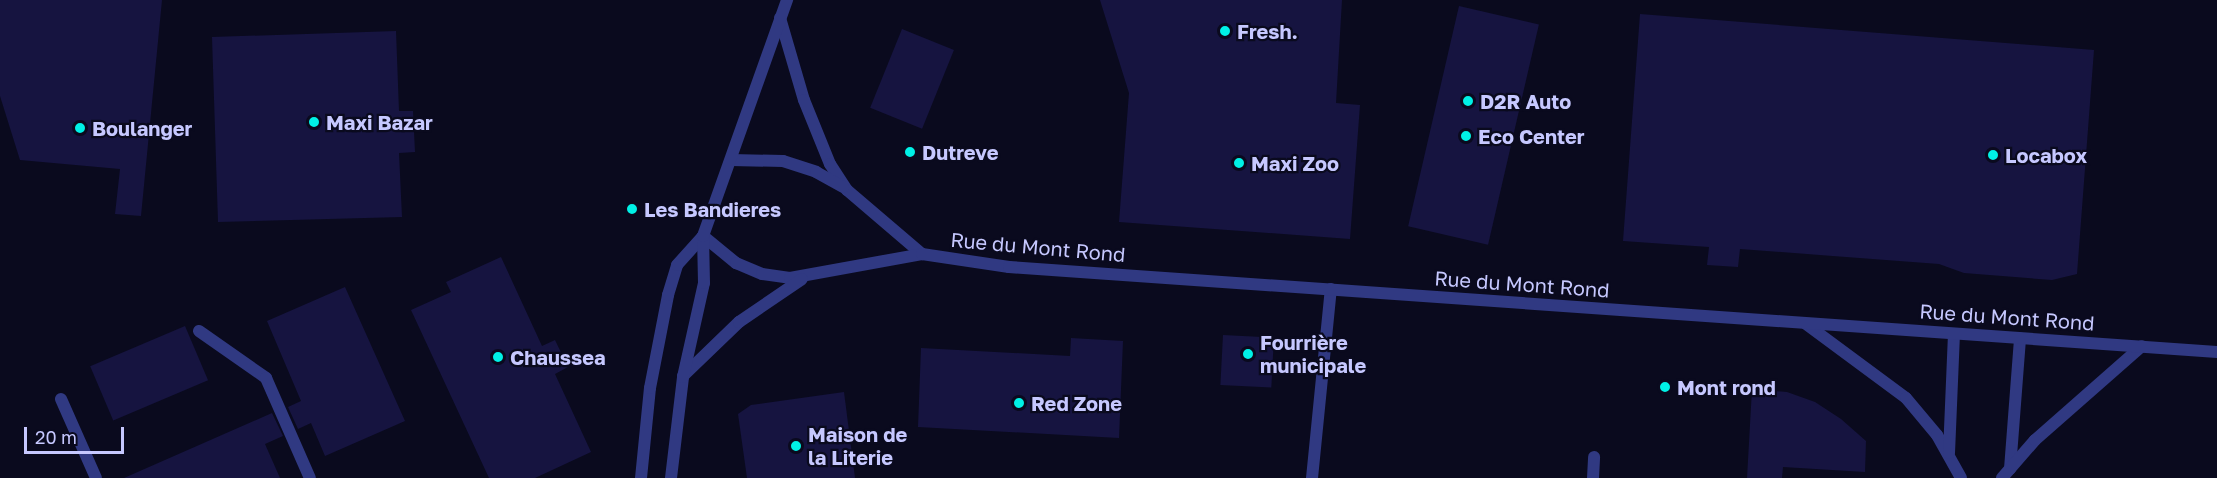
<!DOCTYPE html>
<meta charset="utf-8">
<style>
body{margin:0}
#map{position:relative;width:2217px;height:478px;overflow:hidden;background:#0a0a1e;font-family:"Golos Text",sans-serif}
div>[style]{position:absolute}
[style*='--x']{left:calc(var(--x)*1px);top:calc(var(--y)*1px);width:calc(var(--w)*1px);rotate:calc(var(--a)*1deg)}
.building>*{inset:0;background:#161440;transform-origin:0 0}
.service>*{height:12px;margin:-6px;padding:0 6px;transform-origin:6px;border-radius:6px;background:#303982}
.minor>*{height:12px;margin:-6px;padding:0 6px;transform-origin:6px;border-radius:6px;background:#303982}
.tertiary>*{height:12px;margin:-6px;padding:0 6px;transform-origin:6px;border-radius:6px;background:#303982}
.dots>*{width:16px;height:16px;translate:-50% -50%;box-sizing:border-box;border:3px solid #0a0a1e;border-radius:50%}
span{translate:-50% -50%;white-space:nowrap;text-align:center;line-height:1.15;-webkit-text-stroke:4.5px #0a0a1e;paint-order:stroke}
.poi-label{font-size:20px;color:#c6c8ff;font-weight:700}
.left{translate:0 -50%;text-align:left}
.street-label{font-size:20px;color:#c6c8ff}
.scale{position:absolute;left:24px;top:427px;width:100px;height:27px;box-sizing:border-box;border:3px solid #c6c8ff;border-top:0;padding-left:8px;font-size:18px;line-height:21px;white-space:nowrap;color:#c6c8ff;-webkit-text-stroke:4px #0a0a1e;paint-order:stroke}
</style>
<div id="map">
<div class="building">
<i style="clip-path:polygon(0 0,162px 0,141px 216px,115px 214px,120px 169px,20px 160px,0 96px)"></i>
<i style="clip-path:polygon(1100px 0,1342px 0,1336px 103px,1360px 105px,1350px 239px,1119px 222px,1129px 93px)"></i>
<i style="left:1459px;top:6px;width:82px;height:226px;rotate:13deg"></i>
<i style="clip-path:polygon(1640px 14px,2094px 50px,2077px 274px,2052px 280px,1964px 273px,1939px 264px,1740px 249px,1738px 267px,1707px 265px,1709px 247px,1623px 241px)"></i>
<i style="left:902px;top:29px;width:56px;height:85px;rotate:22deg"></i>
<i style="clip-path:polygon(396px 31px,399px 111px,413px 111px,415px 152px,399px 153px,402px 217px,218px 222px,212px 37px)"></i>
<i style="clip-path:polygon(501px 257px,542px 346px,555px 340px,568px 367px,555px 374px,591px 452px,535px 478px,489px 478px,411px 310px,451px 292px,446px 282px)"></i>
<i style="clip-path:polygon(345px 287px,405px 421px,325px 456px,311px 423px,298px 429px,288px 407px,301px 401px,267px 321px)"></i>
<i style="left:185px;top:326px;width:59px;height:103px;rotate:67deg"></i>
<i style="left:1223px;top:335px;width:51px;height:50px;rotate:3deg"></i>
<i style="clip-path:polygon(1071px 338px,1123px 341px,1119px 438px,918px 427px,921px 348px,1070px 356px)"></i>
<i style="clip-path:polygon(1752px 389px,1787px 392px,1815px 402px,1841px 419px,1866px 441px,1865px 472px,1783px 467px,1782px 478px,1747px 478px)"></i>
<i style="clip-path:polygon(844px 392px,855px 478px,747px 478px,738px 414px,751px 405px)"></i>
<i style="clip-path:polygon(272px 413px,283px 436px,265px 444px,280px 478px,124px 478px)"></i>
</div>
<div class="service">
<i style="--x:199;--y:331;--w:82;--a:35"></i>
<i style="--x:266;--y:378;--w:109;--a:66.3"></i>
<i style="--x:61;--y:399;--w:86;--a:66.1"></i>
<i style="--x:1312;--y:478;--w:190;--a:-84.3"></i>
<i style="--x:1593;--y:478;--w:21;--a:-87"></i>
</div>
<div class="minor">
<i style="--x:1806;--y:324;--w:124;--a:36.5"></i>
<i style="--x:1906;--y:398;--w:48;--a:50"></i>
<i style="--x:1937;--y:435;--w:49;--a:60.8"></i>
<i style="--x:1949;--y:453;--w:119;--a:-87.6"></i>
<i style="--x:2010;--y:469;--w:131;--a:-85.6"></i>
<i style="--x:2002;--y:478;--w:50;--a:-49"></i>
<i style="--x:2035;--y:440;--w:142;--a:-41.3"></i>
</div>
<div class="tertiary">
<i style="--x:780;--y:18;--w:85;--a:73.7"></i>
<i style="--x:804;--y:100;--w:69;--a:67.9"></i>
<i style="--x:830;--y:164;--w:31;--a:57"></i>
<i style="--x:847;--y:190;--w:99;--a:40.5"></i>
<i style="--x:731;--y:160;--w:52;--a:1.1"></i>
<i style="--x:783;--y:161;--w:35;--a:18"></i>
<i style="--x:816;--y:172;--w:31;--a:29"></i>
<i style="--x:703;--y:236;--w:43;--a:39.3"></i>
<i style="--x:736;--y:263;--w:28;--a:23"></i>
<i style="--x:762;--y:274;--w:28;--a:8"></i>
<i style="--x:790;--y:278;--w:134;--a:-10.3"></i>
<i style="--x:922;--y:254;--w:88;--a:8.5"></i>
<i style="--x:1009;--y:267;--w:1211;--a:4.02"></i>
<i style="--x:683;--y:376;--w:78;--a:-44"></i>
<i style="--x:739;--y:322;--w:76;--a:-34.3"></i>
<i style="--x:641;--y:478;--w:90;--a:-84.3"></i>
<i style="--x:650;--y:388;--w:95;--a:-79"></i>
<i style="--x:668;--y:295;--w:31;--a:-73"></i>
<i style="--x:677;--y:265;--w:39;--a:-48"></i>
<i style="--x:671;--y:478;--w:102;--a:-83.2"></i>
<i style="--x:683;--y:377;--w:96;--a:-77.4"></i>
<i style="--x:704;--y:283;--w:47;--a:-91.2"></i>
<i style="--x:703;--y:236;--w:251;--a:-70.4"></i>
</div>
<div class="dots">
<i style="left:1225px;top:31px;background:#00f1e6"></i>
<i style="left:1468px;top:101px;background:#00f1e6"></i>
<i style="left:314px;top:122px;background:#00f1e6"></i>
<i style="left:80px;top:128px;background:#00f1e6"></i>
<i style="left:1466px;top:136px;background:#00f1e6"></i>
<i style="left:910px;top:152px;background:#00f1e6"></i>
<i style="left:1993px;top:155px;background:#00f1e6"></i>
<i style="left:1239px;top:163px;background:#00f1e6"></i>
<i style="left:632px;top:209px;background:#00f1e6"></i>
<i style="left:1248px;top:354px;background:#00f1e6"></i>
<i style="left:498px;top:357px;background:#00f1e6"></i>
<i style="left:1665px;top:387px;background:#00f1e6"></i>
<i style="left:1019px;top:403px;background:#00f1e6"></i>
<i style="left:796px;top:446px;background:#00f1e6"></i>
</div>
<div class="poi-label">
<span class="left" style="left:1237px;top:31px">Fresh.</span>
<span class="left" style="left:1480px;top:101px">D2R Auto</span>
<span class="left" style="left:326px;top:122px">Maxi Bazar</span>
<span class="left" style="left:92px;top:128px">Boulanger</span>
<span class="left" style="left:1478px;top:136px">Eco Center</span>
<span class="left" style="left:922px;top:152px">Dutreve</span>
<span class="left" style="left:2005px;top:155px">Locabox</span>
<span class="left" style="left:1251px;top:163px">Maxi Zoo</span>
<span class="left" style="left:644px;top:209px">Les Bandieres</span>
<span class="left" style="left:1260px;top:354px">Fourrière<br>municipale</span>
<span class="left" style="left:510px;top:357px">Chaussea</span>
<span class="left" style="left:1677px;top:387px">Mont rond</span>
<span class="left" style="left:1031px;top:403px">Red Zone</span>
<span class="left" style="left:808px;top:446px">Maison de<br>la Literie</span>
</div>
<div class="street-label">
<span style="left:1038px;top:247px;rotate:5deg">Rue du Mont Rond</span>
<span style="left:1522px;top:284px;rotate:4deg">Rue du Mont Rond</span>
<span style="left:2007px;top:317px;rotate:4deg">Rue du Mont Rond</span>
</div>
<div class="scale">20 m</div>
</div>
